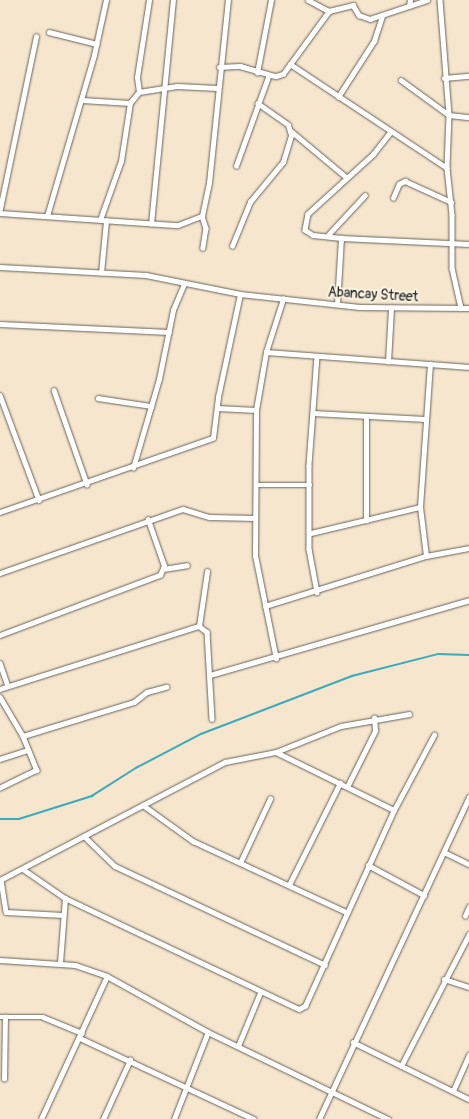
<!DOCTYPE html>
<style>
body{margin:0}
#map{position:relative;width:469px;height:1119px;overflow:hidden;background:#f6e6cd;font-family:Pangolin,sans-serif}
div>[style]{position:absolute}
[style*='--x']{left:calc(var(--x)*1px);top:calc(var(--y)*1px);width:calc(var(--w)*1px);rotate:calc(var(--a)*1deg)}
.stream>*{height:1.5px;margin:-0.75px;padding:0 0.75px;transform-origin:0.75px;border-radius:0.75px;background:#3baaba}
.roads{filter:drop-shadow(0 0 1px #68635a) drop-shadow(0 0 1px #68635a)}
.street>*{height:4.5px;margin:-2.25px;padding:0 2.25px;transform-origin:2.25px;border-radius:2.25px;background:#fff}
span{translate:-50% -50%;white-space:nowrap;text-align:center;line-height:1.15;-webkit-text-stroke:3.5px #fcf5e5;paint-order:stroke}
.street-label{font-size:14px;color:#1c1c1c}
</style>
<div id="map">
<div class="stream">
<i style="--x:0;--y:819;--w:19;--a:0"></i>
<i style="--x:19;--y:819;--w:77;--a:-17.5"></i>
<i style="--x:92;--y:796;--w:52;--a:-32.5"></i>
<i style="--x:136;--y:768;--w:73;--a:-27.6"></i>
<i style="--x:201;--y:734;--w:162;--a:-21"></i>
<i style="--x:352;--y:676;--w:89;--a:-14.3"></i>
<i style="--x:438;--y:654;--w:31;--a:2"></i>
</div>
<div class="roads">
<div class="street">
<i style="--x:308;--y:0;--w:24;--a:28"></i>
<i style="--x:440;--y:0;--w:115;--a:85.5"></i>
<i style="--x:449;--y:115;--w:53;--a:92.2"></i>
<i style="--x:447;--y:168;--w:47;--a:83.9"></i>
<i style="--x:452;--y:215;--w:53;--a:90"></i>
<i style="--x:452;--y:268;--w:41;--a:77.3"></i>
<i style="--x:409;--y:6;--w:6;--a:-81"></i>
<i style="--x:49;--y:32;--w:49;--a:14"></i>
<i style="--x:290;--y:64;--w:188;--a:33.5"></i>
<i style="--x:219;--y:67;--w:21;--a:-3"></i>
<i style="--x:240;--y:66;--w:37;--a:16"></i>
<i style="--x:276;--y:76;--w:7;--a:-16"></i>
<i style="--x:283;--y:74;--w:78;--a:-53.9"></i>
<i style="--x:329;--y:11;--w:25;--a:-14"></i>
<i style="--x:353;--y:5;--w:12;--a:59"></i>
<i style="--x:359;--y:15;--w:12;--a:20"></i>
<i style="--x:370;--y:19;--w:60;--a:-18.4"></i>
<i style="--x:257;--y:73;--w:74;--a:-79.1"></i>
<i style="--x:444;--y:78;--w:25;--a:-5"></i>
<i style="--x:401;--y:80;--w:59;--a:36.1"></i>
<i style="--x:449;--y:115;--w:20;--a:6"></i>
<i style="--x:139;--y:92;--w:15;--a:-98"></i>
<i style="--x:137;--y:77;--w:78;--a:-81.1"></i>
<i style="--x:338;--y:97;--w:67;--a:-57.3"></i>
<i style="--x:374;--y:41;--w:25;--a:-72"></i>
<i style="--x:82;--y:100;--w:48;--a:3.6"></i>
<i style="--x:291;--y:131;--w:72;--a:39.9"></i>
<i style="--x:391;--y:132;--w:28;--a:128"></i>
<i style="--x:374;--y:154;--w:89;--a:137.7"></i>
<i style="--x:308;--y:214;--w:16;--a:101"></i>
<i style="--x:305;--y:230;--w:9;--a:32"></i>
<i style="--x:313;--y:235;--w:28;--a:6"></i>
<i style="--x:341;--y:238;--w:128;--a:2.7"></i>
<i style="--x:236;--y:166;--w:95;--a:-70.2"></i>
<i style="--x:393;--y:198;--w:15;--a:-67"></i>
<i style="--x:399;--y:184;--w:7;--a:-27"></i>
<i style="--x:405;--y:181;--w:51;--a:24.5"></i>
<i style="--x:0;--y:209;--w:176;--a:-78.2"></i>
<i style="--x:0;--y:213;--w:178;--a:3.9"></i>
<i style="--x:178;--y:225;--w:26;--a:-21"></i>
<i style="--x:202;--y:216;--w:34;--a:-78"></i>
<i style="--x:209;--y:183;--w:184;--a:-84.1"></i>
<i style="--x:47;--y:216;--w:168;--a:-73.7"></i>
<i style="--x:94;--y:55;--w:56;--a:-77.7"></i>
<i style="--x:202;--y:216;--w:13;--a:72"></i>
<i style="--x:206;--y:228;--w:20;--a:99"></i>
<i style="--x:100;--y:220;--w:63;--a:-70.4"></i>
<i style="--x:121;--y:161;--w:59;--a:-81.2"></i>
<i style="--x:130;--y:103;--w:14;--a:-51"></i>
<i style="--x:139;--y:92;--w:38;--a:-9"></i>
<i style="--x:177;--y:86;--w:40;--a:2.9"></i>
<i style="--x:151;--y:224;--w:225;--a:-84.4"></i>
<i style="--x:328;--y:235;--w:54;--a:-47.2"></i>
<i style="--x:232;--y:246;--w:48;--a:-67.8"></i>
<i style="--x:250;--y:202;--w:52;--a:-50.5"></i>
<i style="--x:283;--y:162;--w:28;--a:-73"></i>
<i style="--x:291;--y:135;--w:10;--a:-107"></i>
<i style="--x:288;--y:125;--w:37;--a:-145"></i>
<i style="--x:0;--y:267;--w:146;--a:3.1"></i>
<i style="--x:146;--y:275;--w:96;--a:11.4"></i>
<i style="--x:101;--y:273;--w:52;--a:-84.5"></i>
<i style="--x:337;--y:304;--w:66;--a:-86.5"></i>
<i style="--x:0;--y:324;--w:169;--a:2.7"></i>
<i style="--x:266;--y:352;--w:204;--a:4.2"></i>
<i style="--x:317;--y:356;--w:110;--a:94.2"></i>
<i style="--x:309;--y:466;--w:83;--a:90"></i>
<i style="--x:309;--y:549;--w:44;--a:79.5"></i>
<i style="--x:388;--y:362;--w:54;--a:-86.8"></i>
<i style="--x:54;--y:390;--w:100;--a:70.7"></i>
<i style="--x:0;--y:395;--w:112;--a:69.6"></i>
<i style="--x:98;--y:398;--w:54;--a:8.6"></i>
<i style="--x:217;--y:408;--w:39;--a:3"></i>
<i style="--x:313;--y:413;--w:112;--a:3.1"></i>
<i style="--x:133;--y:468;--w:93;--a:-73.7"></i>
<i style="--x:159;--y:379;--w:70;--a:-78.5"></i>
<i style="--x:173;--y:310;--w:28;--a:-67"></i>
<i style="--x:256;--y:485;--w:54;--a:0"></i>
<i style="--x:0;--y:512;--w:225;--a:-19.2"></i>
<i style="--x:213;--y:438;--w:41;--a:-83"></i>
<i style="--x:218;--y:397;--w:105;--a:-77.9"></i>
<i style="--x:240;--y:294;--w:120;--a:6.2"></i>
<i style="--x:359;--y:307;--w:110;--a:0.5"></i>
<i style="--x:366;--y:521;--w:104;--a:-90"></i>
<i style="--x:311;--y:533;--w:112;--a:-13.4"></i>
<i style="--x:426;--y:556;--w:49;--a:-97"></i>
<i style="--x:420;--y:507;--w:143;--a:-86"></i>
<i style="--x:163;--y:569;--w:24;--a:-9"></i>
<i style="--x:0;--y:573;--w:194;--a:-19.3"></i>
<i style="--x:183;--y:509;--w:28;--a:17"></i>
<i style="--x:210;--y:517;--w:45;--a:1.3"></i>
<i style="--x:265;--y:606;--w:169;--a:-17.3"></i>
<i style="--x:426;--y:556;--w:44;--a:-10.5"></i>
<i style="--x:199;--y:626;--w:55;--a:-81.6"></i>
<i style="--x:0;--y:635;--w:171;--a:-20.6"></i>
<i style="--x:160;--y:575;--w:10;--a:-66"></i>
<i style="--x:164;--y:566;--w:49;--a:-109.2"></i>
<i style="--x:276;--y:659;--w:105;--a:-101.5"></i>
<i style="--x:255;--y:556;--w:146;--a:-89.6"></i>
<i style="--x:256;--y:410;--w:59;--a:-80.2"></i>
<i style="--x:266;--y:352;--w:56;--a:-72.2"></i>
<i style="--x:0;--y:663;--w:24;--a:71"></i>
<i style="--x:210;--y:675;--w:270;--a:-16.1"></i>
<i style="--x:0;--y:689;--w:209;--a:-17.6"></i>
<i style="--x:199;--y:626;--w:10;--a:37"></i>
<i style="--x:207;--y:632;--w:87;--a:86.7"></i>
<i style="--x:0;--y:697;--w:45;--a:59.5"></i>
<i style="--x:23;--y:736;--w:37;--a:68"></i>
<i style="--x:37;--y:770;--w:41;--a:154.1"></i>
<i style="--x:23;--y:736;--w:116;--a:-17"></i>
<i style="--x:134;--y:702;--w:16;--a:-38"></i>
<i style="--x:147;--y:692;--w:20;--a:-15"></i>
<i style="--x:276;--y:752;--w:131;--a:26.2"></i>
<i style="--x:0;--y:759;--w:29;--a:-18"></i>
<i style="--x:347;--y:787;--w:63;--a:-63.4"></i>
<i style="--x:375;--y:731;--w:13;--a:-94"></i>
<i style="--x:143;--y:805;--w:62;--a:35.8"></i>
<i style="--x:193;--y:841;--w:169;--a:24.9"></i>
<i style="--x:84;--y:836;--w:43;--a:44.1"></i>
<i style="--x:115;--y:866;--w:232;--a:25.2"></i>
<i style="--x:444;--y:852;--w:28;--a:26"></i>
<i style="--x:240;--y:863;--w:71;--a:-64.9"></i>
<i style="--x:368;--y:865;--w:64;--a:28.2"></i>
<i style="--x:23;--y:869;--w:51;--a:34.6"></i>
<i style="--x:65;--y:898;--w:259;--a:25.4"></i>
<i style="--x:299;--y:1009;--w:7;--a:-27"></i>
<i style="--x:305;--y:1006;--w:215;--a:-65.6"></i>
<i style="--x:394;--y:810;--w:85;--a:-61.9"></i>
<i style="--x:0;--y:880;--w:254;--a:-27.7"></i>
<i style="--x:225;--y:762;--w:52;--a:-11.1"></i>
<i style="--x:276;--y:752;--w:70;--a:-21.8"></i>
<i style="--x:341;--y:726;--w:69;--a:-10"></i>
<i style="--x:1;--y:880;--w:32;--a:81"></i>
<i style="--x:6;--y:912;--w:57;--a:3"></i>
<i style="--x:289;--y:885;--w:114;--a:-63.4"></i>
<i style="--x:465;--y:916;--w:10;--a:-66"></i>
<i style="--x:0;--y:960;--w:75;--a:3.8"></i>
<i style="--x:75;--y:965;--w:34;--a:19"></i>
<i style="--x:107;--y:976;--w:115;--a:29"></i>
<i style="--x:208;--y:1032;--w:200;--a:25.8"></i>
<i style="--x:60;--y:963;--w:65;--a:-85.6"></i>
<i style="--x:444;--y:979;--w:26;--a:18"></i>
<i style="--x:0;--y:1017;--w:43;--a:0"></i>
<i style="--x:43;--y:1017;--w:42;--a:22.3"></i>
<i style="--x:80;--y:1038;--w:192;--a:25"></i>
<i style="--x:353;--y:1042;--w:129;--a:26.2"></i>
<i style="--x:238;--y:1046;--w:57;--a:-67.5"></i>
<i style="--x:401;--y:1066;--w:148;--a:-62.7"></i>
<i style="--x:4;--y:1079;--w:62;--a:-89.1"></i>
<i style="--x:453;--y:1091;--w:39;--a:-66"></i>
<i style="--x:41;--y:1119;--w:157;--a:-65.2"></i>
<i style="--x:103;--y:1119;--w:65;--a:-65.4"></i>
<i style="--x:174;--y:1119;--w:93;--a:-68.7"></i>
<i style="--x:319;--y:1119;--w:355;--a:-65"></i>
</div>
</div>
<div class="street-label">
<span style="left:373px;top:295px;rotate:3deg">Abancay Street</span>
</div>
</div>
